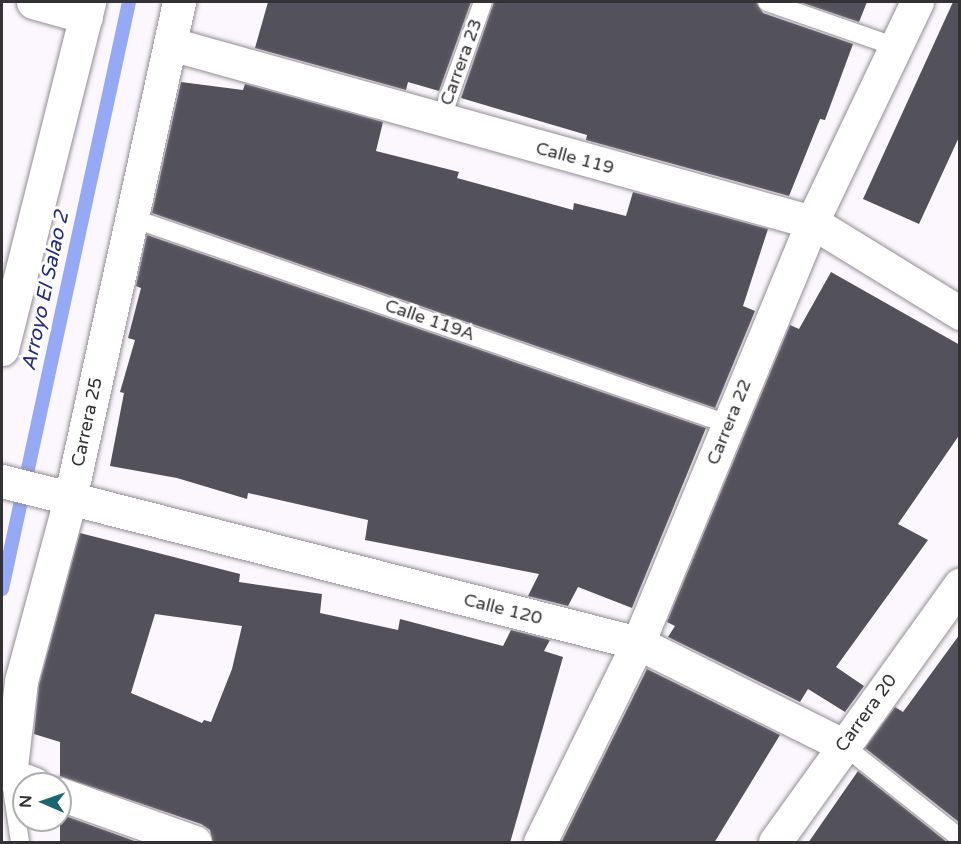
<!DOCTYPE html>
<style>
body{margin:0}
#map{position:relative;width:961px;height:844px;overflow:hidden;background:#fcf7fe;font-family:"Varela Round",sans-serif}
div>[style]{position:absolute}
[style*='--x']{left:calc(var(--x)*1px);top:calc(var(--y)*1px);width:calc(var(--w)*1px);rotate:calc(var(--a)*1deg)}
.stream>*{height:14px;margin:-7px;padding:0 7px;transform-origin:7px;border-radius:7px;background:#96a9f5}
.building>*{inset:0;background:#53515b}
.roads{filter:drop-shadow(0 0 2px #938c96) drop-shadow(0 0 2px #938c96)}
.lane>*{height:18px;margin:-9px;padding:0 9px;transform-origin:9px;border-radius:9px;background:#fff}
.street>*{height:33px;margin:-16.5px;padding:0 16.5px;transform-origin:16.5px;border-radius:16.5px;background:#fff}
span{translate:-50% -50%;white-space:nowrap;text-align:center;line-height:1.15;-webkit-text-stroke:6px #fff;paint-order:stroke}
.street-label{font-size:18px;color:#353236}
.water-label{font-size:20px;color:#232a80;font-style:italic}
.frame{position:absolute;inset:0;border:3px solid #353236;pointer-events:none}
.north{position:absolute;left:12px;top:772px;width:60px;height:60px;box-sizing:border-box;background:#fff;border:2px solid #aeadaf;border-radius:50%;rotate:272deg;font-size:16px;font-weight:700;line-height:24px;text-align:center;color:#353236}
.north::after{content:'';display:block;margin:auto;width:21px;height:27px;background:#1b6671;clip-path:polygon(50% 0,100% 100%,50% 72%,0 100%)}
</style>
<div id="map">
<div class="stream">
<i style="--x:2;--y:589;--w:601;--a:-77.79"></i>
</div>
<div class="building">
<i style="clip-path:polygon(268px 2px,471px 2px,439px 91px,408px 82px,406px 90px,255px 48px)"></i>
<i style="clip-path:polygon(494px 2px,756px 2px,763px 13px,853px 44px,825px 120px,820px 119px,789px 196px,586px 140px,587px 135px,461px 98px)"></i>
<i style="clip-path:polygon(800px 2px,867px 2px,859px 22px)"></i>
<i style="clip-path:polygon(953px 2px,960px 2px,960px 135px,919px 224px,863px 199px)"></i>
<i style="clip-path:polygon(181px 82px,243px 90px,245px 84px,383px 122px,376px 151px,459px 172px,457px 178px,573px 210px,574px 203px,626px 216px,633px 192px,768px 229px,743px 306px,755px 311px,715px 408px,152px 213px)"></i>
<i style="clip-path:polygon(147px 235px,706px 428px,632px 608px,578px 587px,568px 606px,528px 596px,539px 574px,365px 540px,368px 520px,248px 493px,247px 499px,177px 478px,110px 466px,124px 393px,120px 392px,135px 340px,128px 338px,141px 288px,136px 286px)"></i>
<i style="clip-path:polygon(831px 272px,960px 345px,960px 434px,898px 524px,928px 540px,836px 667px,864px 686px,845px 712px,808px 689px,800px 702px,668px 637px,675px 626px,667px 622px,790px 325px,799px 329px)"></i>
<i style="clip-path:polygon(evenodd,80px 533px,240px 574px,239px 582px,322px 594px,320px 613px,398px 630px,400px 619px,503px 646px,511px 630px,550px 640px,544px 651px,563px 657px,510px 843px,213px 843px,210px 830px,201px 824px,60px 776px,60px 742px,34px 734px,39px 685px,80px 533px,155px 614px,242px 626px,232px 669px,211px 722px,204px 720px,202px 723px,131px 693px,155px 614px)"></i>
<i style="clip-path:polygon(960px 634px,960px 823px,865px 748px,895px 707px,903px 712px)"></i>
<i style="clip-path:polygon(647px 669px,780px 735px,714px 843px,561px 843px)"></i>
<i style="clip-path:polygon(858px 771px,948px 843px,808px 843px)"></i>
<i style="clip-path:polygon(60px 814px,140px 843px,60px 843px)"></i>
</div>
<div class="roads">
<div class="lane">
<i style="--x:767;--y:2;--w:137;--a:19.2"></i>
<i style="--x:440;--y:122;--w:127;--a:-70.3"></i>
<i style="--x:132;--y:218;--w:631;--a:19.07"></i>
<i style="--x:843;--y:745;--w:149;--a:38.5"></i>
<i style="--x:10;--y:775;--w:68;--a:81.5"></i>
</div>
<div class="street">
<i style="--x:33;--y:2;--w:55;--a:15.8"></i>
<i style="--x:171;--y:44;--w:665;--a:15.52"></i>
<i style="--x:812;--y:222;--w:174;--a:31.6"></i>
<i style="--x:2;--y:349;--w:358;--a:-75.9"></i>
<i style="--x:2;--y:481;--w:656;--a:14.29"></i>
<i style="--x:638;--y:643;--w:229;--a:26.5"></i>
<i style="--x:34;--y:784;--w:26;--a:-159"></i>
<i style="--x:10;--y:775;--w:95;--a:-83.3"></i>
<i style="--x:21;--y:681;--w:188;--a:-74.9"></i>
<i style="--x:70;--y:499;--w:509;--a:-77.63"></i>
<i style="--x:60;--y:794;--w:143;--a:19.6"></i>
<i style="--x:540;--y:842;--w:222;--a:-63.8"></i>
<i style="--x:638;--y:643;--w:456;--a:-67.5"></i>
<i style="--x:812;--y:222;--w:244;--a:-64.5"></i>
<i style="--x:775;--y:842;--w:317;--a:-54.3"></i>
</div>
</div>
<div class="street-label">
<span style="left:461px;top:62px;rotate:-70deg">Carrera 23</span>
<span style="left:575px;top:158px;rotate:15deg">Calle 119</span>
<span style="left:430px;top:320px;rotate:19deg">Calle 119A</span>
<span style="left:87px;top:422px;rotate:-78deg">Carrera 25</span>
<span style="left:729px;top:422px;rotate:-68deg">Carrera 22</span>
<span style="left:503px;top:609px;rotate:14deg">Calle 120</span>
<span style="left:866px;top:713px;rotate:-54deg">Carrera 20</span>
</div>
<div class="water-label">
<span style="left:46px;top:291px;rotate:-78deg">Arroyo El Salao 2</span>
</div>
<div class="frame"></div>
<div class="north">N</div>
</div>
